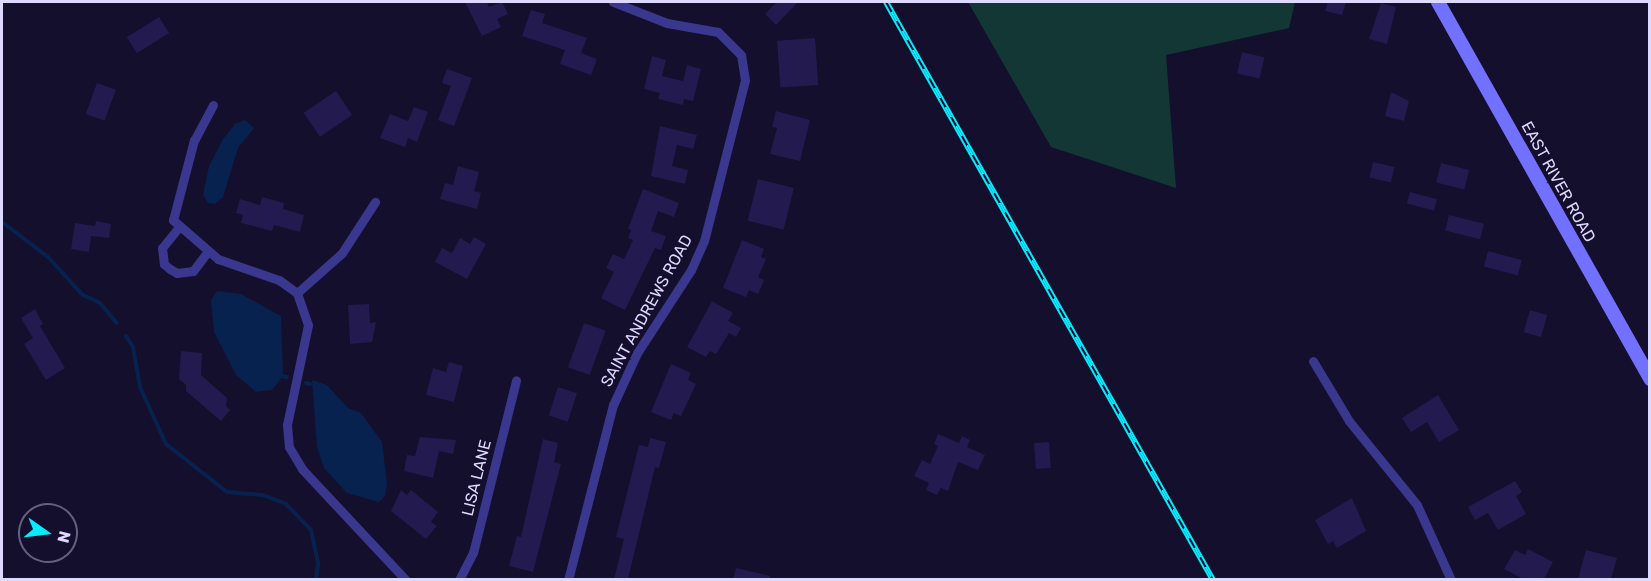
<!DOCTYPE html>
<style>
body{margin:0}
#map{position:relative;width:1651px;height:581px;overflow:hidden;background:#140f2c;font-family:Rubik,sans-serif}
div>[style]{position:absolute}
.green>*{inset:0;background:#123735}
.water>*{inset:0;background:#07224e}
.stream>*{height:4px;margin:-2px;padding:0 2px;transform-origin:2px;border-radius:2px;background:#07224e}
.building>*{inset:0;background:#231a4f;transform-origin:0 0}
.street>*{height:9px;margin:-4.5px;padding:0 4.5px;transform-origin:4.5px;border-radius:4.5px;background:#39378e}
.secondary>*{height:14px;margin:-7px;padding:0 7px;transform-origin:7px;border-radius:7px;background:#7271ff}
.rail>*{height:6px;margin-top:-3px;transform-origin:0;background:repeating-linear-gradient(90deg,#140f2c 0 11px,#06ebff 0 22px);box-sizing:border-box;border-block:2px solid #06ebff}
span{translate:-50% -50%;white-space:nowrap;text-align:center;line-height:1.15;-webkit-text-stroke:5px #140f2c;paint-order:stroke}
.street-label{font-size:16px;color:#dedaff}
.frame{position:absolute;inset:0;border:3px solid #dedaff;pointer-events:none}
.north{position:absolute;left:18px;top:503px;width:60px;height:60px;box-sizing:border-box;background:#140f2c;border:2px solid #656080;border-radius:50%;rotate:104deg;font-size:16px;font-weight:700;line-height:24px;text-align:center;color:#dedaff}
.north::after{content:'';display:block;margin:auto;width:21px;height:27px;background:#06ebff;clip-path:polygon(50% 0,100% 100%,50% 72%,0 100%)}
</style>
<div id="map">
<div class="green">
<div style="clip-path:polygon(968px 2px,1295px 2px,1289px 28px,1166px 55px,1176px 188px,1051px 147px)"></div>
</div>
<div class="water">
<div style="clip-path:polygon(245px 120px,254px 128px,238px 148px,223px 197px,215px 204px,208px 203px,203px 195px,209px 166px,223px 139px,235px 124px)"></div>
<div style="clip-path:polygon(217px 291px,241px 294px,281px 316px,283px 376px,272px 390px,256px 392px,236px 375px,214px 332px,211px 300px)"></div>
<div style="clip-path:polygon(312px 380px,327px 385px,348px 408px,361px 413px,382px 442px,387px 484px,385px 496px,379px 502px,347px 493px,324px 468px,317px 447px)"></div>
</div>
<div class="stream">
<div style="left:2px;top:222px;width:58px;rotate:37.3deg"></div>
<div style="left:48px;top:257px;width:52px;rotate:47.4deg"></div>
<div style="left:83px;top:295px;width:19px;rotate:25deg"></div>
<div style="left:100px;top:303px;width:26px;rotate:50deg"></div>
<div style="left:126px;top:336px;width:13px;rotate:58deg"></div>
<div style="left:133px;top:347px;width:41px;rotate:80.1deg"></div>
<div style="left:140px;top:387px;width:63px;rotate:65.5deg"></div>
<div style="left:166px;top:444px;width:78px;rotate:38.2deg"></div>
<div style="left:227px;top:492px;width:36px;rotate:5deg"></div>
<div style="left:263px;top:495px;width:25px;rotate:21deg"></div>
<div style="left:286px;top:504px;width:36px;rotate:46deg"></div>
<div style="left:311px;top:530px;width:35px;rotate:78deg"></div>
<div style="left:318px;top:564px;width:16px;rotate:97deg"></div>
<div style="left:283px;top:376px;width:4px;rotate:14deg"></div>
<div style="left:306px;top:383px;width:4px;rotate:14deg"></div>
</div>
<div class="building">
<div style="clip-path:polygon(465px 2px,487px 2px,489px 7px,502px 2px,508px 14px,497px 19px,501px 27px,482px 36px)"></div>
<div style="clip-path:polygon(777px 2px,798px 2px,776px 25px,765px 14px)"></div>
<div style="clip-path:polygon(1328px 2px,1346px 2px,1342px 15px,1325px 11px)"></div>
<div style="clip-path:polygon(1381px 3px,1396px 7px,1387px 44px,1369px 39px)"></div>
<div style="clip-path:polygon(531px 10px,545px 14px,542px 23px,587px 38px,581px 53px,597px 59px,591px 75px,560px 64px,565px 50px,522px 36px)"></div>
<div style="left:159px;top:17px;width:19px;height:38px;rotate:58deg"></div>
<div style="left:815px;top:38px;width:47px;height:38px;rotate:86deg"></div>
<div style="left:1242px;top:52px;width:23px;height:22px;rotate:13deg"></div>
<div style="clip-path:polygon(652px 56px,666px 60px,662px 76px,683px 81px,687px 65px,701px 69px,693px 101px,684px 99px,683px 105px,658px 99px,660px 93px,644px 89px)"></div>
<div style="clip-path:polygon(447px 69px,472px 78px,454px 126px,438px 120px,451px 86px,442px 83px)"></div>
<div style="left:97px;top:83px;width:20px;height:33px;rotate:20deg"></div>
<div style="left:336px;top:91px;width:29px;height:39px;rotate:56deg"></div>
<div style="clip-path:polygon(1391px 92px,1409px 101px,1404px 121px,1385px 116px)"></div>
<div style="clip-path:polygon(414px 107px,428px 112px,417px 142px,408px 138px,405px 147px,380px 138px,390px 114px,408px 121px)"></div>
<div style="clip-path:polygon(776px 111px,810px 120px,800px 161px,770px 154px,777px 128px,772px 127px)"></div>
<div style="clip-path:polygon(660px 126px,697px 135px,693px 149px,677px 145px,672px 166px,688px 170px,685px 184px,651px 176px)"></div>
<div style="left:1373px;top:162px;width:22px;height:16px;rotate:13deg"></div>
<div style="left:1441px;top:163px;width:29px;height:20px;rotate:14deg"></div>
<div style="clip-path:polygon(458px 166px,479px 172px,474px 191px,481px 193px,477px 209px,440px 199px,445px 183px,453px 185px)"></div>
<div style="left:758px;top:179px;width:37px;height:43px;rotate:14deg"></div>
<div style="clip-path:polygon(643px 189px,679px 203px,674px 217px,658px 211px,651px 231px,666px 236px,661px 250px,655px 248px,625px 310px,601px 298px,614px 272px,606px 268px,613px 254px,624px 259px,633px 240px,628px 238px,631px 230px,628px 229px)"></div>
<div style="left:1410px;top:192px;width:28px;height:12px;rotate:15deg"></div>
<div style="clip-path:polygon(262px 197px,284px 203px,283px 209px,304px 215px,300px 232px,274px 225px,272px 231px,241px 223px,243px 215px,236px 213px,240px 199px,260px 205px)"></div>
<div style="left:1449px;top:215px;width:36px;height:16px;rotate:14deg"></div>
<div style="clip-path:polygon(96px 221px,111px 224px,109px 238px,91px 236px,89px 252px,71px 249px,75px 223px,95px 226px)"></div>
<div style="clip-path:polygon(474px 237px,486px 244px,467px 279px,435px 262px,442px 248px,452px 253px,460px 238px,470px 244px)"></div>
<div style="clip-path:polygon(742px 240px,764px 249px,761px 257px,766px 259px,758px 277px,764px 280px,758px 294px,749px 290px,746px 297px,723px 288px)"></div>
<div style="left:1488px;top:251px;width:35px;height:16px;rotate:15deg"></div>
<div style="clip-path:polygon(712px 301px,733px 313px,728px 321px,741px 328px,736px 337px,729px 333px,716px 354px,710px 351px,706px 357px,687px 347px)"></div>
<div style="clip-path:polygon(369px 304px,370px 323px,376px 322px,372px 342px,350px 344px,348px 305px)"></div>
<div style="clip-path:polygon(35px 309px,43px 324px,40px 326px,65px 368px,46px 380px,24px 344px,33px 338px,21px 318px)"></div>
<div style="left:1530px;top:310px;width:18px;height:23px;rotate:16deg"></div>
<div style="left:584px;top:323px;width:23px;height:47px;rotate:20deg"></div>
<div style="clip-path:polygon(181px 351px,202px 353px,201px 375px,227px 398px,226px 406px,230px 410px,221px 421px,186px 391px,186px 385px,179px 379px)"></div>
<div style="clip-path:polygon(449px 362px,463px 366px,454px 402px,426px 395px,433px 368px,446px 372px)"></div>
<div style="clip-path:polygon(671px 364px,691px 373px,688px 380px,696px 384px,681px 416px,674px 413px,671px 420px,651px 412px)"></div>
<div style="left:558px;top:387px;width:20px;height:30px;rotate:18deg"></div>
<div style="clip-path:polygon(1438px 395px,1459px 430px,1439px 442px,1427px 422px,1411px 432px,1402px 418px)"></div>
<div style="clip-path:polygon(938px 434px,959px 443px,962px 436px,970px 440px,967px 447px,985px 455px,978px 470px,958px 462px,948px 491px,941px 488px,937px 495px,926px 490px,929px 483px,914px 476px,922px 460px,930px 464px,938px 446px,934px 444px)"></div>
<div style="clip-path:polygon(420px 437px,456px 440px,453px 454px,439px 451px,433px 478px,404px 471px,407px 455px,415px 456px)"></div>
<div style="clip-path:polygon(650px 438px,666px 442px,659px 468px,655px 467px,628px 579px,614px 579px,624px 539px,616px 537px,639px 445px,648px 447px)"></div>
<div style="clip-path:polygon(543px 439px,558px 443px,554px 462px,561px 464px,533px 572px,509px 566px,517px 536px,521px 537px)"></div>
<div style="left:1049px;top:442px;width:26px;height:15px;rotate:86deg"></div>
<div style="clip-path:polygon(1515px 481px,1522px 492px,1516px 496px,1526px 514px,1498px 530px,1488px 513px,1475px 520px,1468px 507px)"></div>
<div style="clip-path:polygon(401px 490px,407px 495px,411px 490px,438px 512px,431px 522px,437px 526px,426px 539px,391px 511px)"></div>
<div style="clip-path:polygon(1352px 498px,1366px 531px,1337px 548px,1333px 541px,1328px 544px,1315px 520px)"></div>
<div style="clip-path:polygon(1528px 549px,1553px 562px,1544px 579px,1523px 579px,1504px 569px,1515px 550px,1525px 555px)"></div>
<div style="clip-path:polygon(1586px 550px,1617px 558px,1611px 579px,1578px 579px)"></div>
<div style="clip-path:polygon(736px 568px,770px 576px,770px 579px,733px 579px)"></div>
</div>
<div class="street">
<div style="left:213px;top:105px;width:40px;rotate:118deg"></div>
<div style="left:194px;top:140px;width:83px;rotate:104.7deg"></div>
<div style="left:173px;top:220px;width:60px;rotate:40.9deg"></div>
<div style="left:218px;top:259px;width:65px;rotate:19deg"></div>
<div style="left:279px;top:280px;width:22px;rotate:36deg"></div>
<div style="left:297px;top:293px;width:34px;rotate:71deg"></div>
<div style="left:308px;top:325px;width:102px;rotate:101.9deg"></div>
<div style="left:287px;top:425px;width:22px;rotate:85deg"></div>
<div style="left:289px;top:447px;width:26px;rotate:59deg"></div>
<div style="left:302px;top:469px;width:152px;rotate:46.9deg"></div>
<div style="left:179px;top:227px;width:27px;rotate:129deg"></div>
<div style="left:162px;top:248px;width:16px;rotate:83deg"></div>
<div style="left:164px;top:264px;width:8px;rotate:40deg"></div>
<div style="left:170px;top:269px;width:8px;rotate:30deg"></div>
<div style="left:177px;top:273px;width:16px;rotate:-7deg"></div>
<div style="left:193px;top:271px;width:25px;rotate:-53deg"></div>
<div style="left:297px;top:293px;width:60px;rotate:-41.6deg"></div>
<div style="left:342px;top:253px;width:61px;rotate:-57.1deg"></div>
<div style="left:1313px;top:361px;width:70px;rotate:59deg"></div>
<div style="left:1349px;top:421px;width:108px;rotate:51deg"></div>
<div style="left:1417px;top:505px;width:82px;rotate:65.6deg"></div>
<div style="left:459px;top:580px;width:30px;rotate:-63deg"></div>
<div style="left:473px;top:553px;width:178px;rotate:-76deg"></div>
<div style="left:568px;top:580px;width:181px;rotate:-75.6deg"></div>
<div style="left:613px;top:405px;width:57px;rotate:-65.2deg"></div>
<div style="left:637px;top:353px;width:99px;rotate:-57deg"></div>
<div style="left:691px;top:270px;width:32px;rotate:-66deg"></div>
<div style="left:704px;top:241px;width:166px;rotate:-75.7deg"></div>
<div style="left:745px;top:80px;width:25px;rotate:-99deg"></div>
<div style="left:741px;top:55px;width:33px;rotate:-135deg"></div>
<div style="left:718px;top:32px;width:52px;rotate:-170deg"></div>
<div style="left:667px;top:23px;width:58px;rotate:-158.7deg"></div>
</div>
<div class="secondary">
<div style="left:1438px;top:2px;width:433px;rotate:60.6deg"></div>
</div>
<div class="rail">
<div style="left:886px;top:2px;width:664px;rotate:60.5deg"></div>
</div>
<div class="street-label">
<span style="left:1558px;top:182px;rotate:61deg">EAST RIVER ROAD</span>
<span style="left:647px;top:311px;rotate:-61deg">SAINT ANDREWS ROAD</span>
<span style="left:477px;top:478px;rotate:-76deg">LISA LANE</span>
</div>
<div class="frame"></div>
<div class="north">N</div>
</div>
